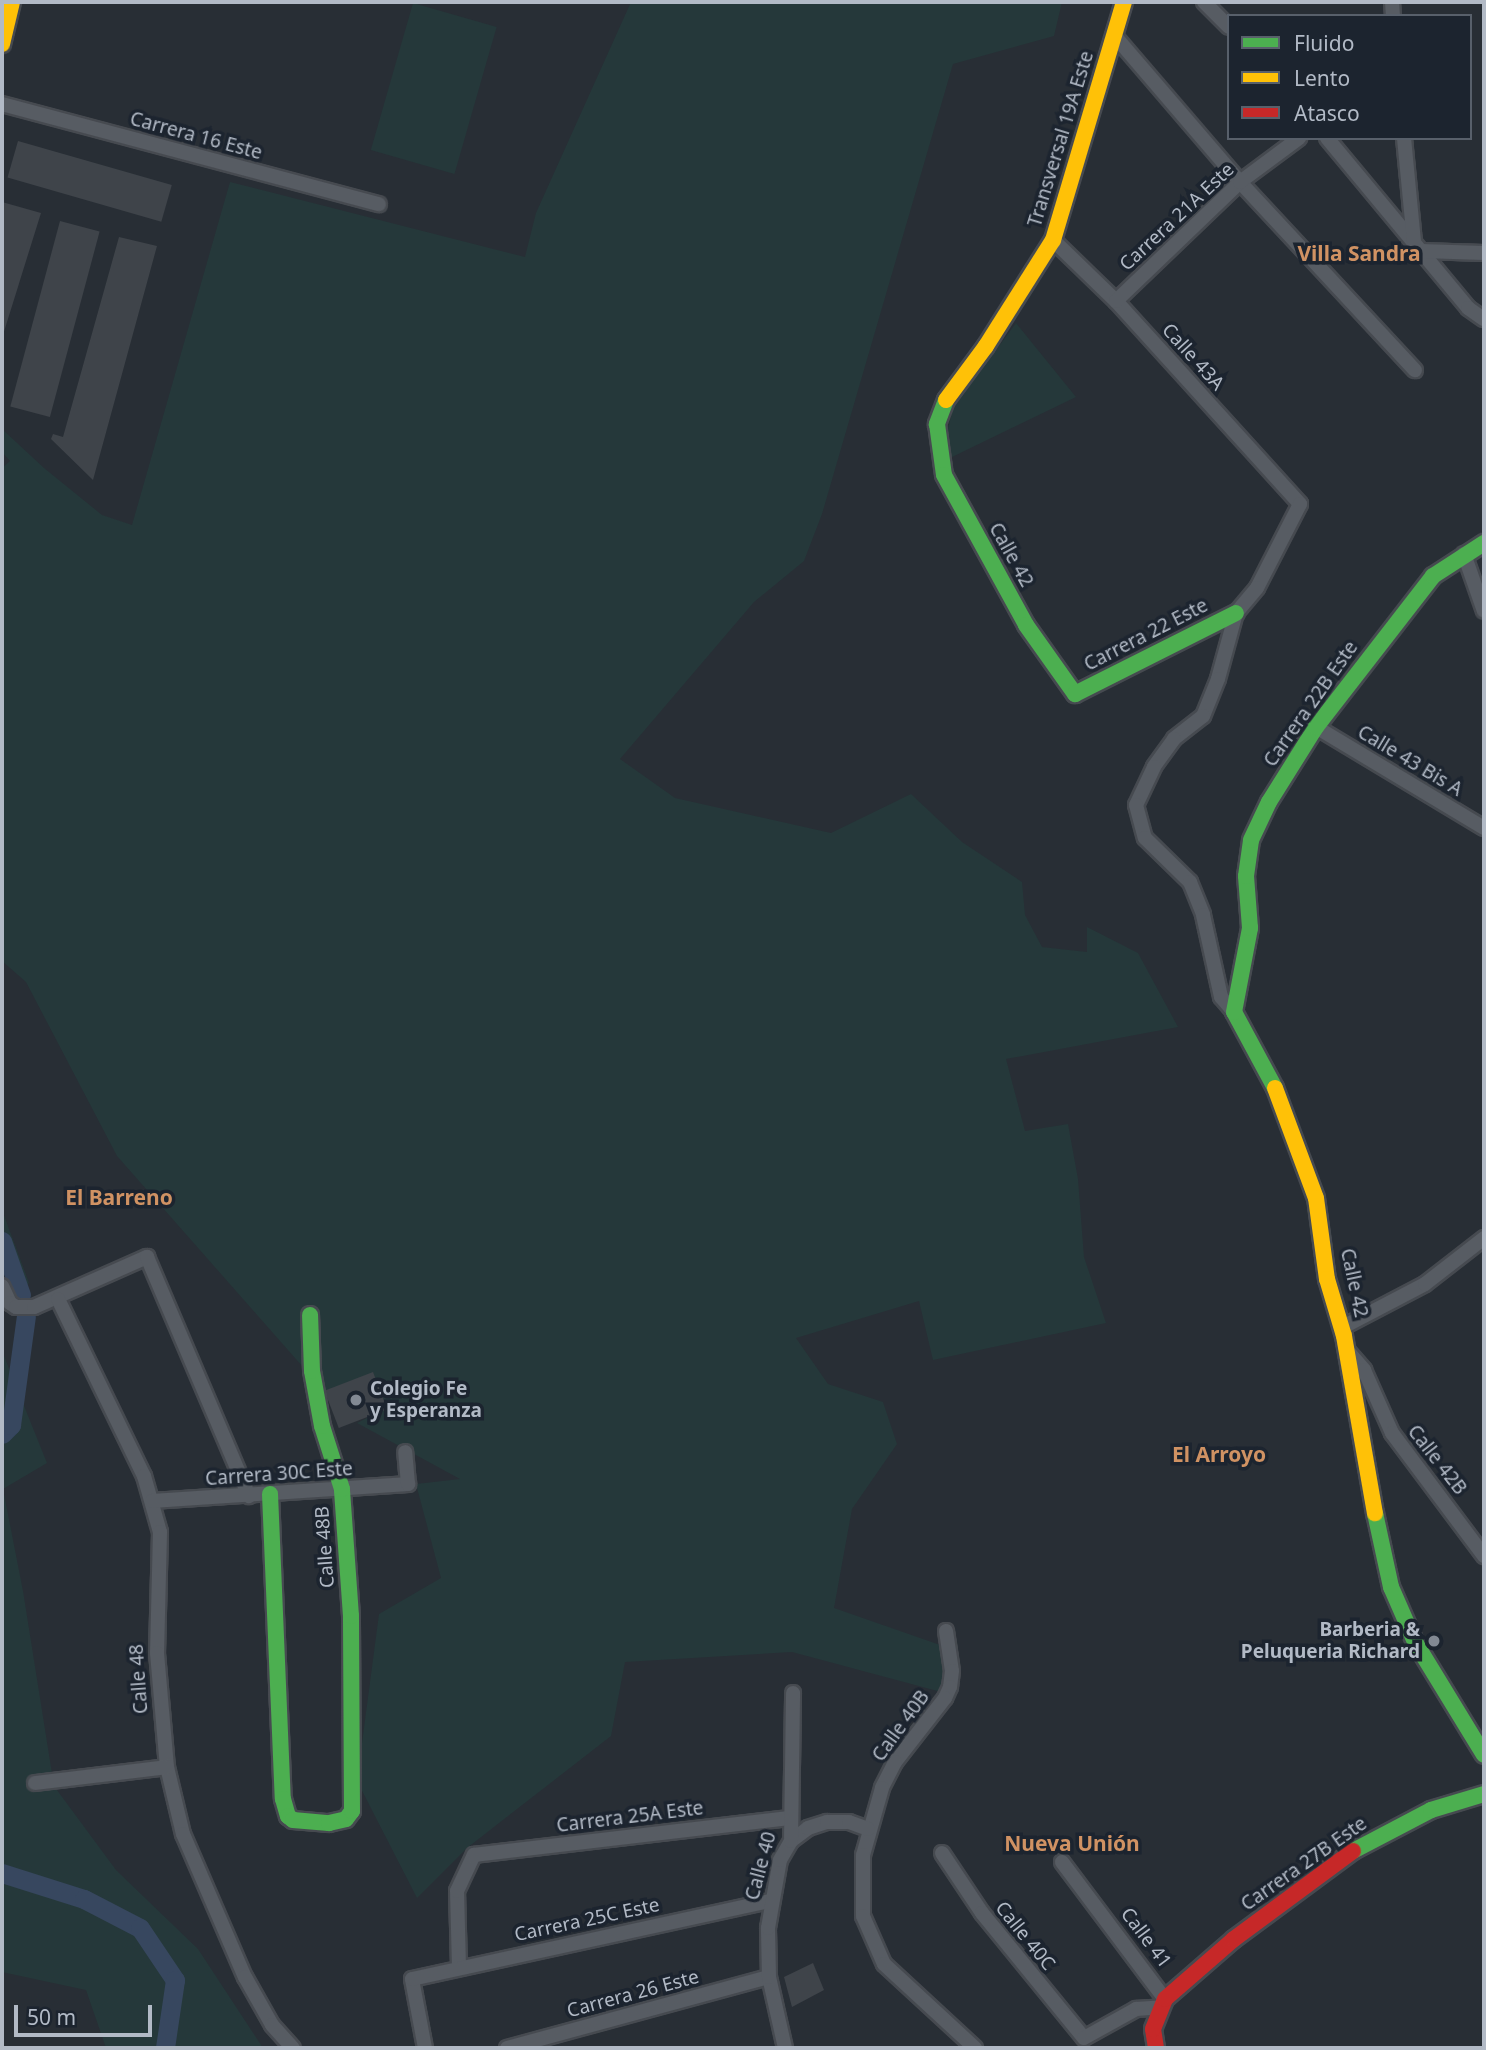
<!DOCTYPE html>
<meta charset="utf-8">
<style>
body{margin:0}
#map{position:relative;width:1486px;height:2050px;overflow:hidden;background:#282e35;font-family:"Noto Sans",sans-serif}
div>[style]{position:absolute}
.green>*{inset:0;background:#25383a;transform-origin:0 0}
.canal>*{height:19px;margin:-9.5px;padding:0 9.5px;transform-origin:9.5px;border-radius:9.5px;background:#37475f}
.building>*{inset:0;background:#3f444a;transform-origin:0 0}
.roads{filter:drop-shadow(2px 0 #464a50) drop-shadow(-2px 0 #464a50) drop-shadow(0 2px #464a50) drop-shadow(0 -2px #464a50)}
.street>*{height:14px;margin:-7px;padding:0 7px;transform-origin:7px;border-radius:7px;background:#575c63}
.fast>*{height:16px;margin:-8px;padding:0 8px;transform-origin:8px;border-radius:8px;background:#4caf50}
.slow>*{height:16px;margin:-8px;padding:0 8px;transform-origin:8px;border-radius:8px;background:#ffc107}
.jam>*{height:16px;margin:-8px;padding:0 8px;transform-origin:8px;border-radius:8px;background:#c62828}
.dots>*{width:19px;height:19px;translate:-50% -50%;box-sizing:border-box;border:4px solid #1c242f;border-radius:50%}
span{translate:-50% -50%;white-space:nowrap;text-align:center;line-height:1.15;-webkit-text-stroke:7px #1c242f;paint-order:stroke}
.street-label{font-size:19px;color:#b2bac6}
.poi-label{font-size:19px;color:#b2bac6;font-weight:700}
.left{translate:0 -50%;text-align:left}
.right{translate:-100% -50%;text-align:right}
.neighbourhood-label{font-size:21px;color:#d09263;font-weight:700}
.frame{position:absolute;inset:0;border:4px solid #b2bac6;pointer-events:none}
.legend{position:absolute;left:1227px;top:14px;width:245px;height:126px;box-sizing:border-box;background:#1c242f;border:2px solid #58606b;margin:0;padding:9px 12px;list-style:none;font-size:21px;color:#b2bac6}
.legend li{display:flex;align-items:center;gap:14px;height:35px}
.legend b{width:35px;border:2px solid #58606b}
.scale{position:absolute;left:14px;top:2005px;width:138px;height:32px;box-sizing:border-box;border:4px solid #b2bac6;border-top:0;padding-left:9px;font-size:21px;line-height:24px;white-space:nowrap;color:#b2bac6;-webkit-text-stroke:5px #1c242f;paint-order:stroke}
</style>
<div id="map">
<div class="green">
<div style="clip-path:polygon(631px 2px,1062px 2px,1054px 36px,953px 64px,822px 514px,804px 561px,754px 602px,620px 759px,675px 798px,831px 833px,911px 794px,962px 842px,1022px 882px,1025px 915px,1042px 947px,1087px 952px,1087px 927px,1138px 953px,1178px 1027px,1006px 1059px,1025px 1131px,1068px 1124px,1078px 1179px,1084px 1257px,1106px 1323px,933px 1360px,919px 1301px,796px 1338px,828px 1384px,883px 1402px,897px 1444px,852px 1509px,834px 1608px,946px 1647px,945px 1693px,792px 1652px,625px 1662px,611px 1736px,467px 1848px,417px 1898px,357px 1781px,379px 1614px,441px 1578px,416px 1484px,460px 1479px,357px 1423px,387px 1408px,373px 1373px,325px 1392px,117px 1156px,26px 982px,2px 961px,2px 468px,10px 461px,2px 452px,2px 429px,44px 468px,102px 515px,132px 525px,230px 182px,525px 257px,536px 213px)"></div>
<div style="left:413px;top:3px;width:87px;height:153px;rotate:16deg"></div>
<div style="clip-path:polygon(1016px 323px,1076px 397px,950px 458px,947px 433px,953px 408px)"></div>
<div style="clip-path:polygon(2px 1210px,29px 1283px,15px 1293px,2px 1257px)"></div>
<div style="clip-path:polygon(2px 1351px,47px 1463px,3px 1489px,23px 1591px,54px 1786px,116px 1870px,198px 1949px,263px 2048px,106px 2048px,86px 1990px,2px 1972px)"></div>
</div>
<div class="canal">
<div style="left:2px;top:1241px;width:57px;rotate:70.6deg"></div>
<div style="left:2px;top:1434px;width:13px;rotate:-45deg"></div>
<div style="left:11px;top:1425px;width:110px;rotate:-82.2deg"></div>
<div style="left:2px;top:1873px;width:86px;rotate:17.6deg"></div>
<div style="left:84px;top:1899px;width:63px;rotate:27.4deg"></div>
<div style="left:140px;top:1928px;width:63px;rotate:56.1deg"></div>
<div style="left:175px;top:1980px;width:69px;rotate:98.4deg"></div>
</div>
<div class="building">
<div style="left:18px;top:141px;width:160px;height:38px;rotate:16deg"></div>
<div style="clip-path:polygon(2px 202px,41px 213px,2px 338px)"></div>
<div style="left:60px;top:221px;width:41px;height:192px;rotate:15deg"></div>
<div style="clip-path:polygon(119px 237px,157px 246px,93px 480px,51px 439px,53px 434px,63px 437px)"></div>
<div style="left:373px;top:1372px;width:40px;height:52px;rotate:69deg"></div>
<div style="clip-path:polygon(813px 1963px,824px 1990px,792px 2007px,784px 1977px)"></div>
</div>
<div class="roads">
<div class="street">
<div style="left:1204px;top:2px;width:35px;rotate:45deg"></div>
<div style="left:1392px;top:2px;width:14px;rotate:86deg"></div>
<div style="left:1114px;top:35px;width:194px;rotate:49.4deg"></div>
<div style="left:1240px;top:182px;width:257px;rotate:47.1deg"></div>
<div style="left:2px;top:104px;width:390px;rotate:14.9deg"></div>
<div style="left:1327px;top:138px;width:221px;rotate:50.3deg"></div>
<div style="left:1468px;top:308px;width:19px;rotate:35deg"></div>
<div style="left:1404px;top:138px;width:104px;rotate:84.5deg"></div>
<div style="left:1053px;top:240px;width:88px;rotate:44.1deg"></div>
<div style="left:1116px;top:301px;width:274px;rotate:47.8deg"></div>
<div style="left:1300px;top:504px;width:94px;rotate:117.1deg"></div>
<div style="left:1257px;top:588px;width:33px;rotate:130deg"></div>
<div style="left:1236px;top:613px;width:68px;rotate:105.3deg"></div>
<div style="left:1218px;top:679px;width:40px;rotate:112deg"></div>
<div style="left:1203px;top:716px;width:37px;rotate:142deg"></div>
<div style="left:1174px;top:739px;width:34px;rotate:126deg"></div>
<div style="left:1154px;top:767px;width:42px;rotate:115.3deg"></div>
<div style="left:1136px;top:805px;width:34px;rotate:75deg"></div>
<div style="left:1145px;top:838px;width:63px;rotate:44.4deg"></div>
<div style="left:1190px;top:882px;width:35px;rotate:68deg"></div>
<div style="left:1203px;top:915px;width:84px;rotate:77.6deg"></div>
<div style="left:1221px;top:997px;width:20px;rotate:49deg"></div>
<div style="left:1421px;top:251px;width:63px;rotate:1.8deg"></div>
<div style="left:1116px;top:301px;width:172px;rotate:-43.8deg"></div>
<div style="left:1240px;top:182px;width:74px;rotate:-36.7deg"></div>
<div style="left:1464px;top:554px;width:60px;rotate:70.7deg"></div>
<div style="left:1316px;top:727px;width:196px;rotate:31deg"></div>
<div style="left:2px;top:1286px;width:19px;rotate:65deg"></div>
<div style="left:10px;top:1303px;width:7px;rotate:34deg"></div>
<div style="left:16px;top:1307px;width:18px"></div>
<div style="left:34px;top:1307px;width:124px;rotate:-23.9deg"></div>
<div style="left:147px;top:1257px;width:260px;rotate:66.9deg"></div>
<div style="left:58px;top:1299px;width:197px;rotate:64.1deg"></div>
<div style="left:144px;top:1476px;width:58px;rotate:74.1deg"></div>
<div style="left:160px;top:1532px;width:121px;rotate:91.4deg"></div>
<div style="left:157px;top:1653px;width:114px;rotate:85deg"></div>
<div style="left:167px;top:1767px;width:69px;rotate:76.6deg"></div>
<div style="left:183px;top:1834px;width:156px;rotate:66.6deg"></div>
<div style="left:245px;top:1977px;width:55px;rotate:60.6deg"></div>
<div style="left:272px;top:2025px;width:31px;rotate:48deg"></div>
<div style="left:1341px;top:1328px;width:95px;rotate:-27.6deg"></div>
<div style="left:1425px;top:1284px;width:75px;rotate:-37.9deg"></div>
<div style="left:1346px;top:1349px;width:28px;rotate:49deg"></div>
<div style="left:1364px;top:1370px;width:69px;rotate:66deg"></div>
<div style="left:1392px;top:1433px;width:154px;rotate:53.2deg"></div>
<div style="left:152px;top:1501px;width:257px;rotate:-3.8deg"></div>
<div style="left:408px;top:1484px;width:32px;rotate:-95deg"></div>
<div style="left:946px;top:1631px;width:40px;rotate:81.5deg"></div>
<div style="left:952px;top:1671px;width:16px;rotate:97deg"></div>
<div style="left:950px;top:1687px;width:12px;rotate:114deg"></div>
<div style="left:945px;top:1698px;width:81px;rotate:128deg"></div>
<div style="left:895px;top:1762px;width:29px;rotate:117deg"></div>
<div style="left:882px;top:1788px;width:70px;rotate:105.8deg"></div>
<div style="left:863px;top:1855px;width:61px;rotate:90deg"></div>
<div style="left:863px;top:1916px;width:52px;rotate:66.4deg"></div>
<div style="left:884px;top:1964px;width:124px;rotate:42.7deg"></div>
<div style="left:35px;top:1783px;width:133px;rotate:-6.9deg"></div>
<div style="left:791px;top:1841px;width:21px;rotate:-37deg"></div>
<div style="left:808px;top:1828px;width:20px;rotate:-18deg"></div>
<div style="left:827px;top:1822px;width:22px"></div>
<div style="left:849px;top:1822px;width:20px;rotate:20deg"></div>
<div style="left:942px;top:1853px;width:72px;rotate:56.3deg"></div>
<div style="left:982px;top:1913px;width:161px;rotate:50.8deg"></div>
<div style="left:1084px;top:2038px;width:60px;rotate:-29.1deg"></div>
<div style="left:1136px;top:2009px;width:26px;rotate:-4deg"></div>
<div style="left:1062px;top:1862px;width:171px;rotate:53.1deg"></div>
<div style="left:459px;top:1967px;width:76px;rotate:-91.5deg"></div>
<div style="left:457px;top:1891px;width:40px;rotate:-65deg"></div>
<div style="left:474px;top:1855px;width:319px;rotate:-6.7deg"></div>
<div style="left:425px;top:2048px;width:70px;rotate:-100.7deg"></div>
<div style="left:412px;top:1979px;width:366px;rotate:-12.3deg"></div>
<div style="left:507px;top:2048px;width:271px;rotate:-15.2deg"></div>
<div style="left:785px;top:2048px;width:73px;rotate:-102.7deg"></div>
<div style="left:769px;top:1977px;width:49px;rotate:-91.2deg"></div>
<div style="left:768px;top:1928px;width:69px;rotate:-80deg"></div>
<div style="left:780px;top:1860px;width:22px;rotate:-60deg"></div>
<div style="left:791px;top:1841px;width:148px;rotate:-89.2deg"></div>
</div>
<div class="fast">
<div style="left:946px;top:400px;width:26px;rotate:111deg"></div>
<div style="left:937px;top:424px;width:51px;rotate:82.2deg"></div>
<div style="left:944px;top:475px;width:171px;rotate:61.3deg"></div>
<div style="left:1026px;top:625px;width:85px;rotate:54.6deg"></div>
<div style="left:1075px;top:694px;width:180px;rotate:-26.7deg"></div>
<div style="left:1275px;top:1088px;width:86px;rotate:-118.3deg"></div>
<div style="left:1234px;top:1012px;width:86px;rotate:-79.2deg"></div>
<div style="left:1250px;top:928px;width:52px;rotate:-94.4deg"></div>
<div style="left:1246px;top:876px;width:36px;rotate:-82deg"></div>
<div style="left:1251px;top:840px;width:42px;rotate:-64.7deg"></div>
<div style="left:1269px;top:802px;width:89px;rotate:-57.9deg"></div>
<div style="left:1316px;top:727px;width:191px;rotate:-52.2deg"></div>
<div style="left:1433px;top:576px;width:61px;rotate:-32.9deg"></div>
<div style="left:270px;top:1494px;width:305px;rotate:87.6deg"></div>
<div style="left:283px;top:1799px;width:18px;rotate:74deg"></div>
<div style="left:288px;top:1816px;width:6px;rotate:39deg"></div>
<div style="left:293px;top:1820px;width:36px;rotate:5deg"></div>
<div style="left:329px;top:1823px;width:17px;rotate:-13deg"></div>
<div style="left:346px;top:1819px;width:10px;rotate:-53deg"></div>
<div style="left:352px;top:1811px;width:195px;rotate:-90.3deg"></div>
<div style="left:351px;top:1616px;width:127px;rotate:-94.1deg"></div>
<div style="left:342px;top:1489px;width:66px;rotate:-107.6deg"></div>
<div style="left:322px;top:1426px;width:56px;rotate:-100.3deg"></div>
<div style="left:312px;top:1371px;width:56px;rotate:-92deg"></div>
<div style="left:1375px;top:1513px;width:76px;rotate:77.8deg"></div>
<div style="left:1391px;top:1587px;width:60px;rotate:66.4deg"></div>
<div style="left:1415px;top:1642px;width:132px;rotate:58.6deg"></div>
<div style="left:1353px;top:1851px;width:88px;rotate:-27.7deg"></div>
<div style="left:1431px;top:1810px;width:55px;rotate:-16.8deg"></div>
</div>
<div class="slow">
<div style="left:2px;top:44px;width:43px;rotate:-76.6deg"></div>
<div style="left:946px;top:400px;width:67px;rotate:-53.5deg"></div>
<div style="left:986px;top:346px;width:125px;rotate:-57.7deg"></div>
<div style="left:1053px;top:240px;width:248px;rotate:-73.4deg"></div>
<div style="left:1275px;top:1088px;width:117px;rotate:69.6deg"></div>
<div style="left:1316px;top:1198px;width:82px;rotate:82.3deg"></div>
<div style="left:1327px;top:1279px;width:59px;rotate:73.4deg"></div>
<div style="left:1344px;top:1336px;width:180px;rotate:80.1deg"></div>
</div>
<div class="jam">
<div style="left:1156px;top:2048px;width:19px;rotate:-99deg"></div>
<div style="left:1153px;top:2029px;width:32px;rotate:-68deg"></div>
<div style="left:1165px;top:1999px;width:91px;rotate:-41deg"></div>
<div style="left:1234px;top:1939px;width:148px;rotate:-36.5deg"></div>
</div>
</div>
<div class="dots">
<div style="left:356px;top:1400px;background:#828993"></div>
<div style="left:1434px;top:1641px;background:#828993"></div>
</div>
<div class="street-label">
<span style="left:196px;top:136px;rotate:15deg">Carrera 16 Este</span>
<span style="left:1061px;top:139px;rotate:-73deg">Transversal 19A Este</span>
<span style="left:1177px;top:217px;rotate:-43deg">Carrera 21A Este</span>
<span style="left:1193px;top:357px;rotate:48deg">Calle 43A</span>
<span style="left:1011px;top:555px;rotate:61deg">Calle 42</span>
<span style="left:1146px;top:635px;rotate:-27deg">Carrera 22 Este</span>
<span style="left:1311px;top:704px;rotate:-55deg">Carrera 22B Este</span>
<span style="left:1410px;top:761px;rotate:31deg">Calle 43 Bis A</span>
<span style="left:1354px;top:1283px;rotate:78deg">Calle 42</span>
<span style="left:1437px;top:1460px;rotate:52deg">Calle 42B</span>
<span style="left:279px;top:1474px;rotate:-4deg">Carrera 30C Este</span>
<span style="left:325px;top:1547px;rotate:-94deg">Calle 48B</span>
<span style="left:139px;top:1679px;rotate:-94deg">Calle 48</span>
<span style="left:901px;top:1726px;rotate:-54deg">Calle 40B</span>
<span style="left:630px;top:1817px;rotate:-7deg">Carrera 25A Este</span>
<span style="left:1304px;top:1864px;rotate:-35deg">Carrera 27B Este</span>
<span style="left:761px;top:1866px;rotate:-75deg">Calle 40</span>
<span style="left:587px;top:1920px;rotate:-12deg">Carrera 25C Este</span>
<span style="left:1025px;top:1936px;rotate:51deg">Calle 40C</span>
<span style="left:1146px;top:1938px;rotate:53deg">Calle 41</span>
<span style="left:633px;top:1994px;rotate:-15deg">Carrera 26 Este</span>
</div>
<div class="poi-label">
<span class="left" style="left:370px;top:1400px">Colegio Fe<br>y Esperanza</span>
<span class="right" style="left:1420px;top:1641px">Barberia &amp;<br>Peluqueria Richard</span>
</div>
<div class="neighbourhood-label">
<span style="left:1359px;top:253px">Villa Sandra</span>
<span style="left:119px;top:1197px">El Barreno</span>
<span style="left:1219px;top:1454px">El Arroyo</span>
<span style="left:1072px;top:1843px">Nueva Unión</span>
</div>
<div class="frame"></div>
<ul class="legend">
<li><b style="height:9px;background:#4caf50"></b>Fluido</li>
<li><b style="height:9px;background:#ffc107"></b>Lento</li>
<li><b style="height:9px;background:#c62828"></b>Atasco</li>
</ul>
<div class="scale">50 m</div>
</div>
